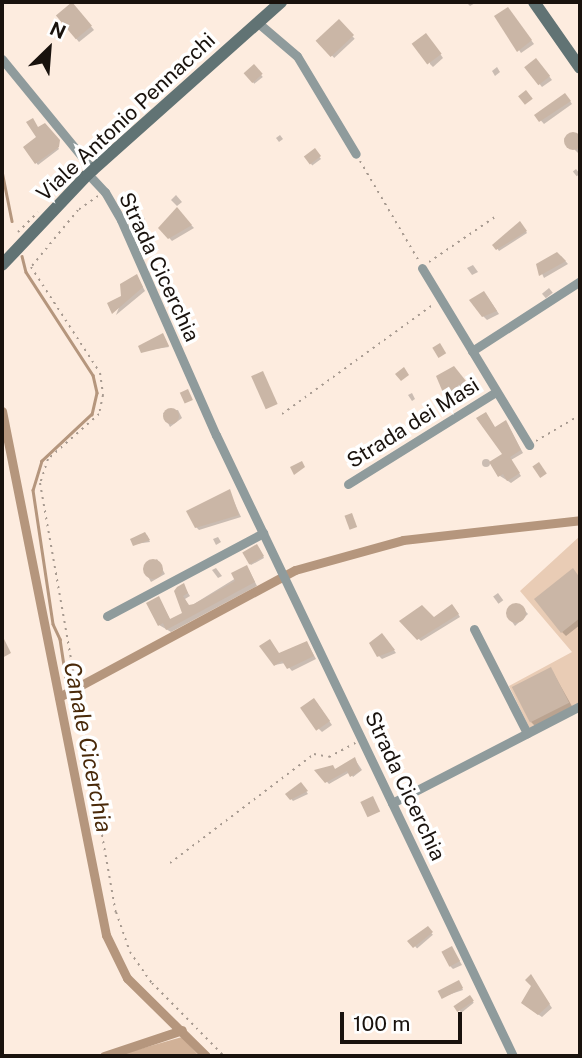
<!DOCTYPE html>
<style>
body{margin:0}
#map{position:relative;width:582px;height:1058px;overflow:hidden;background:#fdecdf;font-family:"Public Sans",sans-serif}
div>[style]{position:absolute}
.green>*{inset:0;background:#e9ccb5}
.forest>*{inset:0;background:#d1b197}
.shadow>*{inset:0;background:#0003;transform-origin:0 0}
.round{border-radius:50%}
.stream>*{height:2.5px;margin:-1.25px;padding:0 1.25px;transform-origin:1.25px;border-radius:1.25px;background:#b5967d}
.canal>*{height:9px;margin:-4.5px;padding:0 4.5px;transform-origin:4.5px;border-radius:4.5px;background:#b5967d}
.building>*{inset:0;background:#cab6a6;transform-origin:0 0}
.path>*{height:2px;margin-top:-1px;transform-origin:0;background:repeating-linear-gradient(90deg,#a79a90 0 2px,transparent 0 7px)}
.street>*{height:9px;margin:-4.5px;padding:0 4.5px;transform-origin:4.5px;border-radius:4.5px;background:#8f9b9c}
.secondary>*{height:12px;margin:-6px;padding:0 6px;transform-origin:6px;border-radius:6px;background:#617374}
span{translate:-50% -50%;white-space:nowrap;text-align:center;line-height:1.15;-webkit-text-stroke:7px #fff;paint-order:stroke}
.street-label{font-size:21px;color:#19120d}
.water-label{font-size:23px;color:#492909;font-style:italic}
.frame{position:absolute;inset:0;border:4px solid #19120d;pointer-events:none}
.north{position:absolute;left:14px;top:14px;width:70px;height:70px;-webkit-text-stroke:5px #fff;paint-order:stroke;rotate:25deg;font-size:19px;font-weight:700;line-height:28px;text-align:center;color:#19120d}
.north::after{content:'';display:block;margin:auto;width:24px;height:32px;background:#19120d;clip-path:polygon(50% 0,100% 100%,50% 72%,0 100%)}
.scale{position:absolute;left:340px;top:1012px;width:122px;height:32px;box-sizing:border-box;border:4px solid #19120d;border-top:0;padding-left:9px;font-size:21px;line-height:24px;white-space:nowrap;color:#19120d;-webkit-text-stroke:5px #fff;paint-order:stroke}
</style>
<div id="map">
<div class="green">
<div style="clip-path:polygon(580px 536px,580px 702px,530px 729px,509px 686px,572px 652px,520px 591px)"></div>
</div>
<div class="forest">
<div style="clip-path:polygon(182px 1037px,199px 1056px,115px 1056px)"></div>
</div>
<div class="shadow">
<div style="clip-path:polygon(466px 2px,477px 2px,470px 6px)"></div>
<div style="clip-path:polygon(75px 7px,94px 30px,79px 42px,57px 16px)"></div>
<div style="clip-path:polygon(510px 12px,534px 44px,521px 53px,519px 50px)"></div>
<div style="left:339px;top:22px;width:23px;height:28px;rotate:47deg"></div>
<div style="clip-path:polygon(429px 38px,443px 58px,433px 67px,430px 64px)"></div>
<div style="clip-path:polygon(539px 63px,552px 80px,542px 87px,526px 67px)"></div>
<div style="left:254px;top:66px;width:14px;height:11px;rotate:51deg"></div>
<div style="clip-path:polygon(497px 67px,500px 72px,495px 76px,492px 71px)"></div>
<div style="clip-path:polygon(568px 98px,572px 104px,544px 124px,536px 115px)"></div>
<div style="clip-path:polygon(47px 127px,59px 149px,38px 165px,25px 148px,38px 138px,39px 129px)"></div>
<div style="clip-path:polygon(571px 133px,580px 141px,580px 155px,564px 139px)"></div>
<div style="left:280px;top:135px;width:5px;height:5px;rotate:53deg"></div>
<div style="left:315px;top:151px;width:10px;height:11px;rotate:53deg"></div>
<div style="clip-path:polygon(74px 160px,77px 164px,73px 168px,70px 164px)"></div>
<div style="left:576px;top:169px;width:6px;height:4px;rotate:51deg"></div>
<div style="clip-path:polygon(176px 195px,182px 202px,177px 206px,171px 200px)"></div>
<div style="clip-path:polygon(177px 210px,194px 228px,172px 241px,160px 228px)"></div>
<div style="left:142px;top:214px;width:6px;height:6px;rotate:59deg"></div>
<div style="clip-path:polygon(520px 223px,527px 233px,499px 251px,495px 245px)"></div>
<div style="clip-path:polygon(561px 256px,568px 264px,544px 278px,538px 265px)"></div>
<div style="clip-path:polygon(473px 265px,478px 272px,472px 275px,467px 268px)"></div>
<div style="clip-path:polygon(137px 276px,145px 291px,116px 315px,123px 297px,121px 285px)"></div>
<div style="left:549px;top:288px;width:6px;height:9px;rotate:51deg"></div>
<div style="clip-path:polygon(487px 296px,499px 314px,487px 320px,483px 316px)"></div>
<div style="clip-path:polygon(164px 337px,169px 347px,142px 351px)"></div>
<div style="clip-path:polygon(453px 368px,468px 385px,448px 397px,445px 394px)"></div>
<div style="clip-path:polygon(412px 393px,415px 399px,412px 401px,408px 395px)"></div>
<div style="clip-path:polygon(178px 410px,182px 418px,170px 427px,163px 413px)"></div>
<div style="clip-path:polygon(508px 425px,523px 453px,511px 460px,521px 476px,511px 483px,500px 476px,504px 455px,495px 428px)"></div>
<div class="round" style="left:482px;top:459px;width:8px;height:8px"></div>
<div style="clip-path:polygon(229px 491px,241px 517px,199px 530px,196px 527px)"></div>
<div style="clip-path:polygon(147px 535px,150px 542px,135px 544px)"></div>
<div style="clip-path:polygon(218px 537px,221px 542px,216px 545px,213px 539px)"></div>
<div style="clip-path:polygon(259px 548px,264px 558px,251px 565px,249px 563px)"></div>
<div style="clip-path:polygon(157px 559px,165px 574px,151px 582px,144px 569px)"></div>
<div style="clip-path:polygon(216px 568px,222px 576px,218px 578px,212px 570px)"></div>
<div style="clip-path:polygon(249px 570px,257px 586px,171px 632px,159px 625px,161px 602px,171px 621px,184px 614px,176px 591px,183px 585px,190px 596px,185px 599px,189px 607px)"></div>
<div style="clip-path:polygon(573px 571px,580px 579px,580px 625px,566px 636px,562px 632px)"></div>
<div style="left:498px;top:593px;width:9px;height:6px;rotate:54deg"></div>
<div style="clip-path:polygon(519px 604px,528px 614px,515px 626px,506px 613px)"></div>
<div style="clip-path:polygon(455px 609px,460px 617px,421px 641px,401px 622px,434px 619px)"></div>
<div style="clip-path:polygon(385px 638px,396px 653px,382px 659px,379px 656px)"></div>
<div style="clip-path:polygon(309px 646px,316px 659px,292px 671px,285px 663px,275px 665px,280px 655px)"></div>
<div style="clip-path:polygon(551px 669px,573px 708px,536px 727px,531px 722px)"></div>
<div style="clip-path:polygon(317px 703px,332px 725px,322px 732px,319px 729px)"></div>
<div style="clip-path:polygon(356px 761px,362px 770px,353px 777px,350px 772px,329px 784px,317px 771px,335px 771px)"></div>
<div style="clip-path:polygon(301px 784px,308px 794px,293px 801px,287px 794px)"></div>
<div style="left:427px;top:928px;width:9px;height:21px;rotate:49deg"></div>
<div style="clip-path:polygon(452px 948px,462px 965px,453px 969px,450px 966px)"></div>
<div style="clip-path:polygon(531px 977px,552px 1008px,542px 1017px,526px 1006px,533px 986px)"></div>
<div style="clip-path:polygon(460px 984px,463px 990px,442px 997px)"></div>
<div style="left:470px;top:998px;width:6px;height:16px;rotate:51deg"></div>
</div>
<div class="stream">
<div style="left:2px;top:171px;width:51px;rotate:78.7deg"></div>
<div style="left:22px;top:256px;width:16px;rotate:76deg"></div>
<div style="left:26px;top:272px;width:123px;rotate:57deg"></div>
<div style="left:93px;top:375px;width:18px;rotate:77deg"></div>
<div style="left:97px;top:393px;width:22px;rotate:103deg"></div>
<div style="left:92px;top:414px;width:69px;rotate:136.8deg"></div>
<div style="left:42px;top:461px;width:30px;rotate:107deg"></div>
<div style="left:33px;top:490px;width:135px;rotate:81.5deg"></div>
<div style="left:53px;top:624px;width:17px;rotate:65deg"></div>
<div style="left:60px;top:639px;width:54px;rotate:81.4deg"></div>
</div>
<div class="canal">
<div style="left:2px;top:411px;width:534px;rotate:78.77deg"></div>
<div style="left:106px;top:935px;width:48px;rotate:64deg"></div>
<div style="left:127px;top:978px;width:111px;rotate:44.6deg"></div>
<div style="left:59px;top:697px;width:268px;rotate:-28.3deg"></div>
<div style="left:295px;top:570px;width:112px;rotate:-15.5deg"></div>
<div style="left:403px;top:540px;width:178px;rotate:-6.4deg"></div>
<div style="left:104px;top:1056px;width:82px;rotate:-18.4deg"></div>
</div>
<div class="building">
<div style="left:72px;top:2px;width:31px;height:21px;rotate:50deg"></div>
<div style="clip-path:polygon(508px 7px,532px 40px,517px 52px,494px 16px)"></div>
<div style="left:339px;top:19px;width:22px;height:32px;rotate:47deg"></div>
<div style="left:426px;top:33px;width:26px;height:18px;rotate:53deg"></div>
<div style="left:536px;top:58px;width:23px;height:15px;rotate:52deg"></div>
<div style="left:254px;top:64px;width:13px;height:14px;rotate:48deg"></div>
<div style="left:526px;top:90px;width:11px;height:10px;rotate:52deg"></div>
<div style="clip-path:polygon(565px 93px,571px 101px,539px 122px,534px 115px)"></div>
<div style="clip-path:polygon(33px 118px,38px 127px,45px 123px,60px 140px,59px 147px,35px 164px,23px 147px,36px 137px,26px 122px)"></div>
<div class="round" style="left:564px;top:132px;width:18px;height:18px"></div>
<div style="left:315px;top:148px;width:10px;height:14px;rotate:53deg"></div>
<div style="clip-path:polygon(177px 207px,192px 225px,168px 239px,158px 228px)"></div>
<div style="clip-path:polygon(520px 221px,527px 231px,496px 250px,492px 245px)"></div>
<div style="clip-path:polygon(557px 252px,566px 261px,539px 276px,536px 264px)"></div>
<div style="clip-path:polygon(137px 274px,143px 287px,112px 314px,107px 303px,121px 296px,120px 284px)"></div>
<div style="clip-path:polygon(484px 291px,497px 311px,482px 317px,469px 300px)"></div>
<div style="clip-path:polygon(163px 333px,169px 346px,141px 353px,138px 346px)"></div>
<div style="left:440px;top:343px;width:12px;height:9px;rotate:59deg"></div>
<div style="clip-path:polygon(454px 366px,466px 381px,444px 395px,436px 376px)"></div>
<div style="clip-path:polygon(404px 367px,409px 375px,401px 381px,395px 374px)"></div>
<div style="left:263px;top:371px;width:36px;height:13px;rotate:66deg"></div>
<div style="left:188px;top:389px;width:12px;height:9px;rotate:66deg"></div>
<div class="round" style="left:163px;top:408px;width:16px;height:16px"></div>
<div style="clip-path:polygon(486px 412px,495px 427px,506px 420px,521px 450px,510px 457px,520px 473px,507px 481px,503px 474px,498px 477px,489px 462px,502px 454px,476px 418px)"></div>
<div style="clip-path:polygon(302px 461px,305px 467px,294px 475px,290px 467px)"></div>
<div style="left:539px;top:462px;width:14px;height:8px;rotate:56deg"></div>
<div style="clip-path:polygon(230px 489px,239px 515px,195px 528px,186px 511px)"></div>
<div style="left:352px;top:513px;width:15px;height:8px;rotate:70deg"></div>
<div style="clip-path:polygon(145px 532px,150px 540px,133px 546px,130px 539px)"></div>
<div style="left:257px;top:544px;width:14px;height:17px;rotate:60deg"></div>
<div class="round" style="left:143px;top:559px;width:20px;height:20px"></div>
<div style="clip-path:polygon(247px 565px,255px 582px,166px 630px,163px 623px,158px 626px,146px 603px,159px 596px,170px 619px,182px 613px,174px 591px,177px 587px,184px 583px,188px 593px,183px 596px,189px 605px,194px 604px,235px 581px,231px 573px)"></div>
<div style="clip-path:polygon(573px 568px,580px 578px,580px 618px,561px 633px,534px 599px)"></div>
<div class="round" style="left:506px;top:603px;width:20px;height:20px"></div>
<div style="clip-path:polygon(452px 604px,459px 614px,417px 640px,399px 621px,422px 605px,434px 617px)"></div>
<div style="clip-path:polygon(382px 633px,395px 650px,377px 657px,369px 643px)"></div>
<div style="clip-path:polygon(2px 635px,11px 653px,2px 658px)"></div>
<div style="clip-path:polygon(270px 639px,279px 653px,307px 641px,314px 656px,287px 669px,282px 661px,274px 666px,259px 646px)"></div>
<div style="left:551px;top:667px;width:40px;height:44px;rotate:63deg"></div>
<div style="left:314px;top:698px;width:28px;height:17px;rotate:55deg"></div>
<div style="clip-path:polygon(355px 757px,360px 771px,350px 777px,347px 771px,325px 783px,314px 770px,333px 765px,335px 769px)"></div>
<div style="clip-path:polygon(301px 782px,308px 791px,290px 800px,285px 794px)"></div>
<div style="left:373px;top:796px;width:17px;height:14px;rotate:65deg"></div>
<div style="clip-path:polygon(428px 926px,433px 932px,413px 948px,407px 941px)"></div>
<div style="left:452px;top:946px;width:17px;height:12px;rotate:62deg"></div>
<div style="clip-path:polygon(531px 974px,550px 1004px,538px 1015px,521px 1003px,531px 986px,525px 980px)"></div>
<div style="left:459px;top:980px;width:9px;height:24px;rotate:63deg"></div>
<div style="left:470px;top:995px;width:7px;height:20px;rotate:56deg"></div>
</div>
<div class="path">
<div style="left:360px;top:161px;width:116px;rotate:59.5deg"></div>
<div style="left:98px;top:196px;width:24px;rotate:145deg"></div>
<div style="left:78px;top:210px;width:74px;rotate:129.5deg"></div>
<div style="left:31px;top:267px;width:126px;rotate:56.9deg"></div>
<div style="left:100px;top:373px;width:22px;rotate:82deg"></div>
<div style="left:103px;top:395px;width:19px;rotate:102deg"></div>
<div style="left:99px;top:414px;width:68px;rotate:138.6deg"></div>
<div style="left:48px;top:459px;width:25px;rotate:108deg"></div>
<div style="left:40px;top:483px;width:436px;rotate:80deg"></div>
<div style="left:116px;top:912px;width:42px;rotate:70.7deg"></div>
<div style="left:130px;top:952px;width:38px;rotate:55deg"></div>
<div style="left:152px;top:983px;width:103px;rotate:45.4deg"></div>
<div style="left:18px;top:232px;width:28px;rotate:-45deg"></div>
<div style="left:429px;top:262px;width:80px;rotate:-34.3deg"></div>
<div style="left:282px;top:414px;width:188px;rotate:-35.9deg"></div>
<div style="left:536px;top:441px;width:51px;rotate:-30.6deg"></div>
<div style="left:170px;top:863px;width:181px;rotate:-37.1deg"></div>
<div style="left:314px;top:754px;width:15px;rotate:11deg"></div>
<div style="left:329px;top:757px;width:30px;rotate:-28deg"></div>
</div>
<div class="street">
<div style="left:257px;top:22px;width:52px;rotate:40.4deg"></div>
<div style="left:297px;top:56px;width:114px;rotate:59deg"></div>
<div style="left:2px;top:59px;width:144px;rotate:50.7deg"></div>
<div style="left:88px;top:174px;width:25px;rotate:47deg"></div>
<div style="left:105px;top:192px;width:32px;rotate:60deg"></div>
<div style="left:121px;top:220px;width:235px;rotate:66.2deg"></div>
<div style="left:216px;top:435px;width:688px;rotate:64.44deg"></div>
<div style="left:422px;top:268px;width:207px;rotate:58.8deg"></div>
<div style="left:472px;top:351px;width:129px;rotate:-32.9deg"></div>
<div style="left:348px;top:484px;width:174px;rotate:-31.9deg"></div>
<div style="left:107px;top:616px;width:177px;rotate:-28deg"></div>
<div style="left:474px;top:629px;width:117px;rotate:63deg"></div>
<div style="left:392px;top:803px;width:212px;rotate:-27.3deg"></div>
</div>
<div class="secondary">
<div style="left:534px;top:2px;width:80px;rotate:55.1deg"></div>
<div style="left:2px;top:265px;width:125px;rotate:-46.6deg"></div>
<div style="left:88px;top:174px;width:259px;rotate:-41.7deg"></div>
</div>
<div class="street-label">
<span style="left:126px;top:117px;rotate:-43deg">Viale Antonio Pennacchi</span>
<span style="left:159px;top:267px;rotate:65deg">Strada Cicerchia</span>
<span style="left:413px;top:423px;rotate:-32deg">Strada dei Masi</span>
<span style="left:405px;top:786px;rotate:65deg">Strada Cicerchia</span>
</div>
<div class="water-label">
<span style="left:88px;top:747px;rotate:79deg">Canale Cicerchia</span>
</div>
<div class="frame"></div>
<div class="north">N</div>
<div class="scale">100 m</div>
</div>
